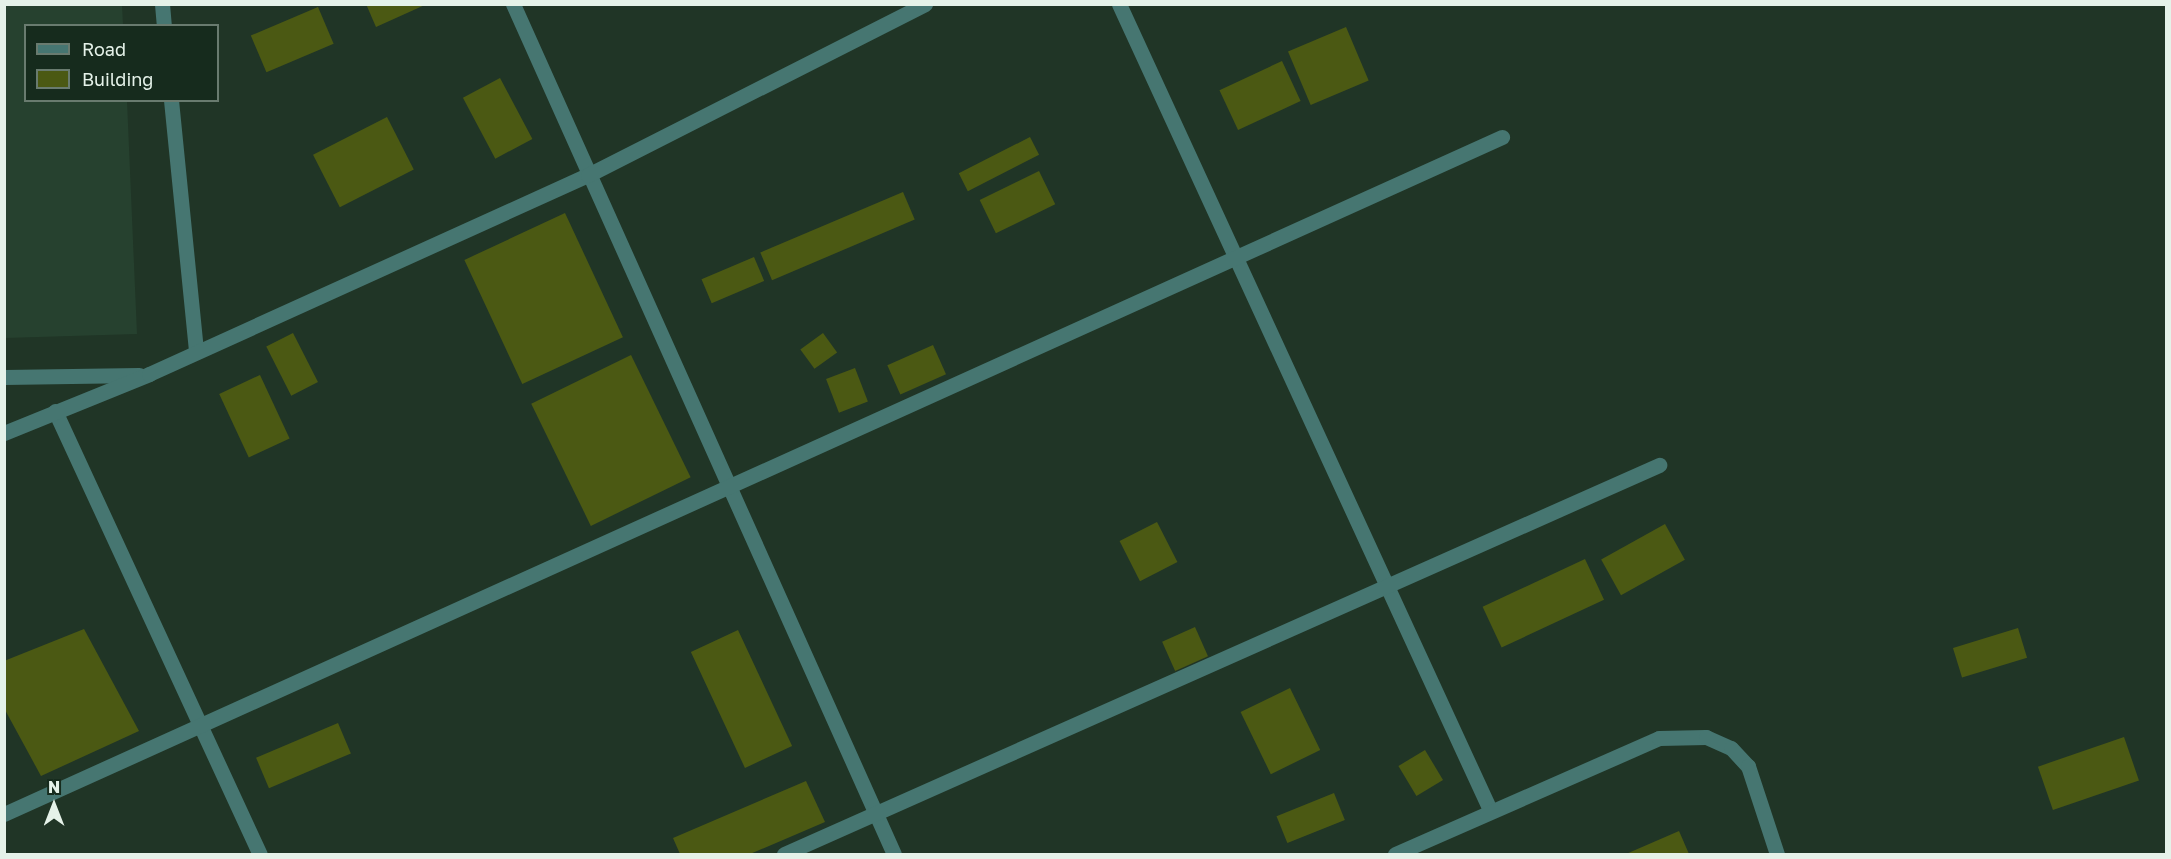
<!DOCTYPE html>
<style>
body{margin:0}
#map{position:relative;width:2171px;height:859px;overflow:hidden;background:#203526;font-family:"Golos Text",sans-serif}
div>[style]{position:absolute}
.built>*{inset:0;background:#26412f}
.building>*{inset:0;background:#4b5913;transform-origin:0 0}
.street>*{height:15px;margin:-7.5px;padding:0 7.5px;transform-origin:7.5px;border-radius:7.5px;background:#467671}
span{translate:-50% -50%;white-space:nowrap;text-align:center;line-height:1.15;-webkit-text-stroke:4.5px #162b1d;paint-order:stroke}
.frame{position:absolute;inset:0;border:6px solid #e5f2e9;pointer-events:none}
.legend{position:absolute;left:24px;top:24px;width:195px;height:78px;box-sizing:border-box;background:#162b1d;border:2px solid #697b6f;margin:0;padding:8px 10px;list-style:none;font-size:18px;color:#e5f2e9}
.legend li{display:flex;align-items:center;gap:12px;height:30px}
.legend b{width:30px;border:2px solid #697b6f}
.north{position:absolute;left:24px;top:775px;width:60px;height:60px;-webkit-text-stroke:4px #162b1d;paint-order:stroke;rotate:0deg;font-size:16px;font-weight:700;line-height:24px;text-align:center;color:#e5f2e9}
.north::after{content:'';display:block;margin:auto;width:21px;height:27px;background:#e5f2e9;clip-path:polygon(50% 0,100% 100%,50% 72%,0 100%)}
</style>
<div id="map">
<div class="built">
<div style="clip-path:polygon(4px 5px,122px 5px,123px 25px,26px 26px,26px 100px,127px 101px,137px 334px,5px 338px)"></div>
</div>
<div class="building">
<div style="clip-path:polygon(366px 4px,427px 4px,376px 27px)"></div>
<div style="left:318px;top:7px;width:40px;height:73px;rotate:67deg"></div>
<div style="left:1346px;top:27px;width:58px;height:63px;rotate:67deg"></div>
<div style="left:1282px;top:61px;width:44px;height:69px;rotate:65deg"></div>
<div style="left:500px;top:78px;width:69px;height:42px;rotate:62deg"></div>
<div style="left:387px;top:117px;width:59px;height:83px;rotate:63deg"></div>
<div style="left:1030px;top:137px;width:20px;height:80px;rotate:63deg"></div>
<div style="left:1039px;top:171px;width:37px;height:66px;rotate:64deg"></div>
<div style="left:903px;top:192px;width:30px;height:155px;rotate:67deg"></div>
<div style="left:565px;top:213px;width:137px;height:111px;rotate:65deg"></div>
<div style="left:754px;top:257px;width:26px;height:57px;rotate:67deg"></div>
<div style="left:293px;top:333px;width:55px;height:30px;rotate:63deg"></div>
<div style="left:823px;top:333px;width:24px;height:28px;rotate:54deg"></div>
<div style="left:933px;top:345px;width:32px;height:50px;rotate:66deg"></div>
<div style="left:631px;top:355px;width:136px;height:111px;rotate:64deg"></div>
<div style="left:855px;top:368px;width:36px;height:31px;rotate:69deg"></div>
<div style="left:260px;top:375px;width:70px;height:45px;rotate:65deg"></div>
<div style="left:1157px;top:522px;width:45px;height:42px;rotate:63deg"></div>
<div style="left:1665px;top:524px;width:41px;height:73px;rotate:61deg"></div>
<div style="left:1585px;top:559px;width:45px;height:113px;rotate:65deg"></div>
<div style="left:1195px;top:627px;width:32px;height:36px;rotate:66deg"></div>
<div style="left:2018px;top:628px;width:31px;height:68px;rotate:73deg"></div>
<div style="clip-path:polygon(84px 629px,139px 731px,41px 776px,4px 708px,4px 661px)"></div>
<div style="left:738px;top:630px;width:128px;height:52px;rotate:65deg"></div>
<div style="left:1290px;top:688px;width:69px;height:55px;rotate:64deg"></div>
<div style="left:338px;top:723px;width:33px;height:89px;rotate:67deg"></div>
<div style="left:2124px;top:737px;width:46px;height:91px;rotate:71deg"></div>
<div style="left:1425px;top:750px;width:35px;height:31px;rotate:59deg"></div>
<div style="clip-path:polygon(806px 781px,825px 822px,750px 854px,680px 854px,673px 838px)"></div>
<div style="left:1334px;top:793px;width:29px;height:62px;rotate:68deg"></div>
<div style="clip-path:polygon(1679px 831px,1689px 854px,1626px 854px)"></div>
</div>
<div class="street">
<div style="left:162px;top:4px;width:22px;rotate:85deg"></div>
<div style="left:513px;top:4px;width:931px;rotate:65.86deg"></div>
<div style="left:1119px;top:4px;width:887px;rotate:65.28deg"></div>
<div style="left:171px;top:100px;width:253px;rotate:84.3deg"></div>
<div style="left:4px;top:377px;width:135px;rotate:-0.8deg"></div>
<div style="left:55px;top:411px;width:488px;rotate:65.2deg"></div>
<div style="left:4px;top:433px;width:157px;rotate:-22.1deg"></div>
<div style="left:149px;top:374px;width:482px;rotate:-24.4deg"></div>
<div style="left:588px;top:175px;width:378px;rotate:-26.9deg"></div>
<div style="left:4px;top:814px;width:1644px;rotate:-24.32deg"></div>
<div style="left:784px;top:854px;width:958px;rotate:-23.97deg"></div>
<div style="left:1395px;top:854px;width:288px;rotate:-23.7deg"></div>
<div style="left:1659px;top:738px;width:47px;rotate:-1.2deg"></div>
<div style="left:1706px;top:737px;width:27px;rotate:24deg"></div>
<div style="left:1731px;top:748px;width:25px;rotate:47deg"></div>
<div style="left:1748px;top:766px;width:93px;rotate:71.8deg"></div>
</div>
<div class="frame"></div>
<ul class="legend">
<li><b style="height:8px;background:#467671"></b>Road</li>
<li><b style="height:16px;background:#4b5913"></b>Building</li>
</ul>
<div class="north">N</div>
</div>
